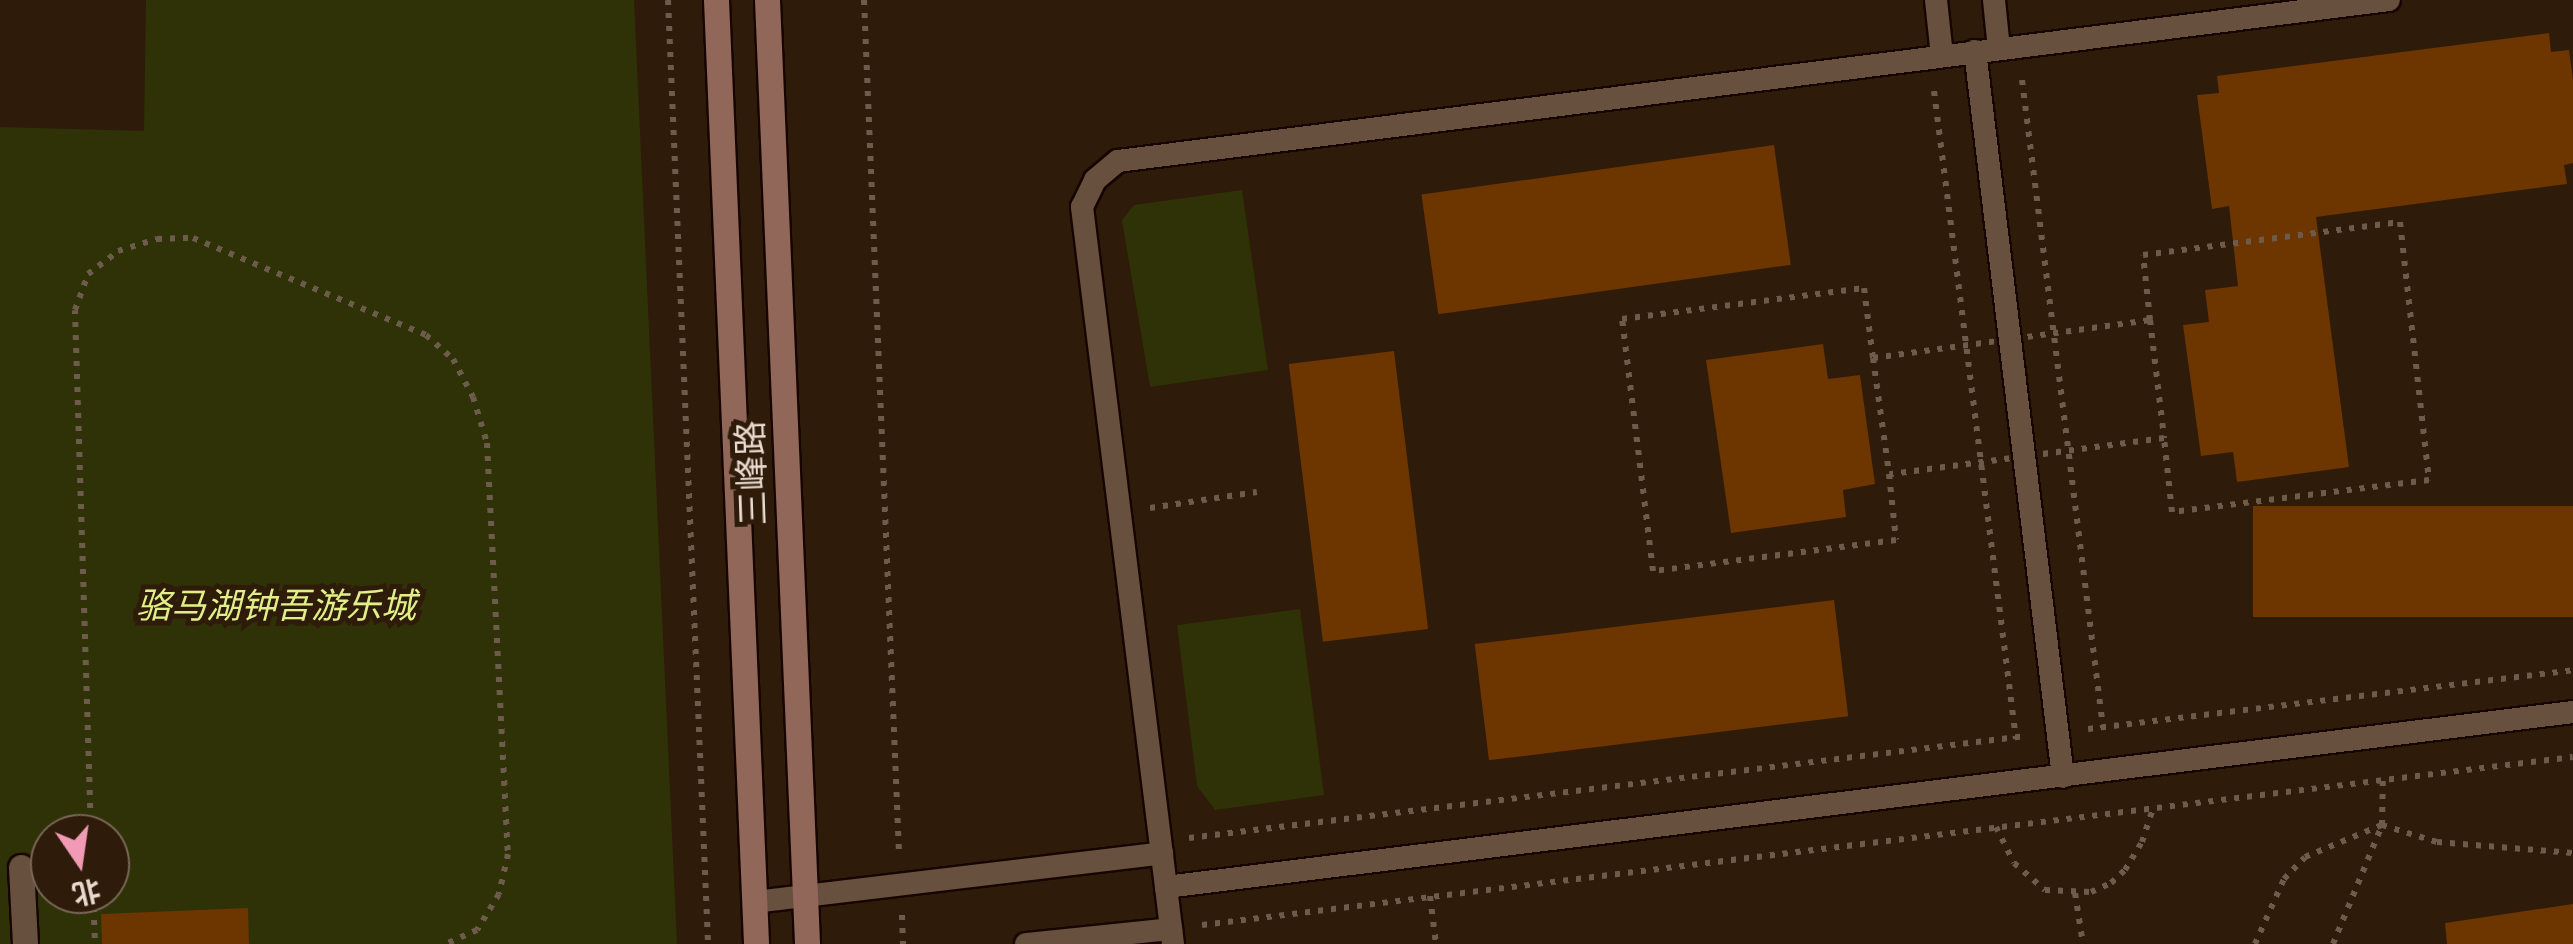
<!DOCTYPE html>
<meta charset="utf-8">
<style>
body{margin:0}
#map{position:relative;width:2573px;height:944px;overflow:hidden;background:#2e1b09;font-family:"Libre Baskerville","Noto Sans SC",serif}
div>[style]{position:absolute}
.green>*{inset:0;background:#2e3206}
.building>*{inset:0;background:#6d3500;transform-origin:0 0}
.path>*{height:6px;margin-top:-3px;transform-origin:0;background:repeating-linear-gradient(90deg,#6d5c4c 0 5px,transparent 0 13px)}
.roads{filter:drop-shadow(2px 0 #160500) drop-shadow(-2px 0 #160500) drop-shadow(0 2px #160500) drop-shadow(0 -2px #160500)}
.lane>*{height:22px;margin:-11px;padding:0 11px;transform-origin:11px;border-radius:11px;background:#67503e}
.street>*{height:25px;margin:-12.5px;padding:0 12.5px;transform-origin:12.5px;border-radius:12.5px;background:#67503e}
.secondary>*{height:25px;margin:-12.5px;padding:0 12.5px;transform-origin:12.5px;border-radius:12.5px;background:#906759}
span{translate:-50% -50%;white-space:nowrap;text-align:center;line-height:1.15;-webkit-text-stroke:10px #2e1b09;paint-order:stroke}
.street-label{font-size:35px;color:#e8dacf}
.park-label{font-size:35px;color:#e0ef87;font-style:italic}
.north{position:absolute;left:30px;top:814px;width:100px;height:100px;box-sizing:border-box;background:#2e1b09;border:2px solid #786758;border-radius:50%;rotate:167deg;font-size:28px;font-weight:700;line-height:40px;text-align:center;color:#e8dacf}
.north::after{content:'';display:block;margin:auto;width:35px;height:45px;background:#f09ab6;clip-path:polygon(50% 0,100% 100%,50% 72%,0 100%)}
</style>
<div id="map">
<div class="green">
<div style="clip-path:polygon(evenodd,146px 0,634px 0,677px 944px,0 944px,0 127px,144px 131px,146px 0,50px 834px,110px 834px,110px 894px,50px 894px,50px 834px)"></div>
<div style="clip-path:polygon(1242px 190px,1268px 370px,1150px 387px,1122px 220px,1134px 205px)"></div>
<div style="clip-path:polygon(1300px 609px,1324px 795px,1215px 810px,1197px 786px,1177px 625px)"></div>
</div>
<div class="building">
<div style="clip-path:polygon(2549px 33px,2551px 52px,2569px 50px,2573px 79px,2573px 163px,2564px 165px,2567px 184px,2316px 217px,2349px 467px,2237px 482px,2233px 452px,2201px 456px,2183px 325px,2209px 322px,2205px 290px,2238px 286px,2229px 206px,2212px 209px,2197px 95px,2219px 93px,2217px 76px)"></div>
<div style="left:1774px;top:145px;width:121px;height:356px;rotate:82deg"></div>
<div style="clip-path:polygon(1823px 344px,1828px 379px,1860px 375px,1875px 484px,1843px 490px,1846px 517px,1731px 533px,1706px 360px)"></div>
<div style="left:1394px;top:351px;width:280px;height:106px;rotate:83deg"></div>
<div style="left:2573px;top:506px;width:111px;height:320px;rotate:90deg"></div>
<div style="left:1834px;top:600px;width:117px;height:362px;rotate:83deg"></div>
<div style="clip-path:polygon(2573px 904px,2573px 944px,2447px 944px,2445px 923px)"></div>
<div style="clip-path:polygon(248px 908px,249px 944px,102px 944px,101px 914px)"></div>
</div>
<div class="path">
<div style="left:668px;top:0;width:945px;rotate:87.57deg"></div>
<div style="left:864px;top:0;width:854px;rotate:87.65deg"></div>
<div style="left:2022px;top:80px;width:653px;rotate:82.87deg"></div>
<div style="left:1934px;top:91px;width:653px;rotate:82.79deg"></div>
<div style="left:2400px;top:222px;width:260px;rotate:83.6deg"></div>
<div style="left:2429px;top:480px;width:259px;rotate:172.9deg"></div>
<div style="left:2172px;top:512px;width:74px;rotate:-96.2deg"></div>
<div style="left:2164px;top:438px;width:277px;rotate:172.5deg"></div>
<div style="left:1889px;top:474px;width:66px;rotate:83.9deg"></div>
<div style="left:1896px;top:540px;width:245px;rotate:172.7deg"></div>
<div style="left:1653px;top:571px;width:254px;rotate:-97deg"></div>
<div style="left:1622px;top:319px;width:244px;rotate:-7.3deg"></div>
<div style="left:1864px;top:288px;width:71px;rotate:82.7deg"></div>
<div style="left:1873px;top:358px;width:280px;rotate:-7.8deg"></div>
<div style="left:2150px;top:320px;width:65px;rotate:-96.1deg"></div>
<div style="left:2143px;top:255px;width:259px;rotate:-7.3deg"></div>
<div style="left:2150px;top:320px;width:119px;rotate:83.2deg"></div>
<div style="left:1873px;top:358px;width:117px;rotate:82.1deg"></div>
<div style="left:1150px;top:508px;width:108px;rotate:-8.5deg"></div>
<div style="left:2088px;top:729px;width:489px;rotate:-6.9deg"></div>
<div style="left:1996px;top:827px;width:40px;rotate:63.4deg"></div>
<div style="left:2014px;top:863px;width:41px;rotate:41.1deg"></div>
<div style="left:2045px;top:890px;width:46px;rotate:2.5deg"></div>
<div style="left:2091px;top:892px;width:22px;rotate:-24deg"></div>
<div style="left:2111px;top:883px;width:19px;rotate:-43deg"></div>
<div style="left:2125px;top:870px;width:33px;rotate:-59deg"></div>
<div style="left:2142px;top:842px;width:36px;rotate:-72deg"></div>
<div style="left:91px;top:834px;width:524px;rotate:-91.75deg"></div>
<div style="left:75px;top:310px;width:38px;rotate:-70deg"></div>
<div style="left:88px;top:274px;width:38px;rotate:-37deg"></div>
<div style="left:118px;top:251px;width:41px;rotate:-17.1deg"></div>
<div style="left:157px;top:239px;width:36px;rotate:-2deg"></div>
<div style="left:193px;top:238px;width:252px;rotate:22.6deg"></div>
<div style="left:426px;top:335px;width:36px;rotate:42deg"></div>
<div style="left:453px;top:359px;width:43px;rotate:62.2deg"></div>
<div style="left:473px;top:397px;width:48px;rotate:73.1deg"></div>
<div style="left:487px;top:443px;width:412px;rotate:87.1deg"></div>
<div style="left:508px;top:854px;width:41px;rotate:102.7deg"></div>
<div style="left:499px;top:894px;width:42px;rotate:121.4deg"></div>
<div style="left:477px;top:930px;width:34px;rotate:156deg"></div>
<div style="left:1189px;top:838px;width:843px;rotate:-6.95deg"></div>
<div style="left:2075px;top:893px;width:52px;rotate:81.1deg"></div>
<div style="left:93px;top:894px;width:50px;rotate:87.7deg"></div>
<div style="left:1430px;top:896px;width:48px;rotate:82.9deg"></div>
<div style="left:902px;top:915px;width:29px;rotate:88deg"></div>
<div style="left:1202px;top:925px;width:1381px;rotate:-6.99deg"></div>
<div style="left:2255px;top:944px;width:71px;rotate:-66deg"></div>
<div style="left:2284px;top:879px;width:30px;rotate:-46deg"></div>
<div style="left:2305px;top:857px;width:83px;rotate:-22.6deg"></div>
<div style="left:2382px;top:825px;width:58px;rotate:17.2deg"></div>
<div style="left:2437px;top:842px;width:136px;rotate:4.6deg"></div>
<div style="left:2333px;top:944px;width:129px;rotate:-67.6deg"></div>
<div style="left:2382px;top:825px;width:50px;rotate:-88.9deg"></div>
</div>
<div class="roads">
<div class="lane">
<div style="left:1936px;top:0;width:56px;rotate:83.9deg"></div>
<div style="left:1994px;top:0;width:49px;rotate:84.2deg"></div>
<div style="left:1975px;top:51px;width:731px;rotate:83.09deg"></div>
<div style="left:1166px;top:887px;width:1418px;rotate:-7.09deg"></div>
<div style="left:754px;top:902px;width:411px;rotate:-6.8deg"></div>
<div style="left:1026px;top:944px;width:146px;rotate:-5.9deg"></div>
<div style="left:1173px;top:944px;width:743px;rotate:-97.04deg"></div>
<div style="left:1082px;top:207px;width:30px;rotate:-64deg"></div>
<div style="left:1095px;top:180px;width:30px;rotate:-40deg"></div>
<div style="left:1118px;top:161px;width:1281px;rotate:-7.22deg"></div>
</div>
<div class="street">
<div style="left:21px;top:867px;width:77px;rotate:87deg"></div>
</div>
<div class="secondary">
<div style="left:716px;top:0;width:945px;rotate:87.57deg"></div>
<div style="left:767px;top:0;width:945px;rotate:87.57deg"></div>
</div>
</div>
<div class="street-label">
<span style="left:752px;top:473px;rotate:-92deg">三峰路</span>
</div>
<div class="park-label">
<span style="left:276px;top:606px">骆马湖钟吾游乐城</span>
</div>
<div class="north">北</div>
</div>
